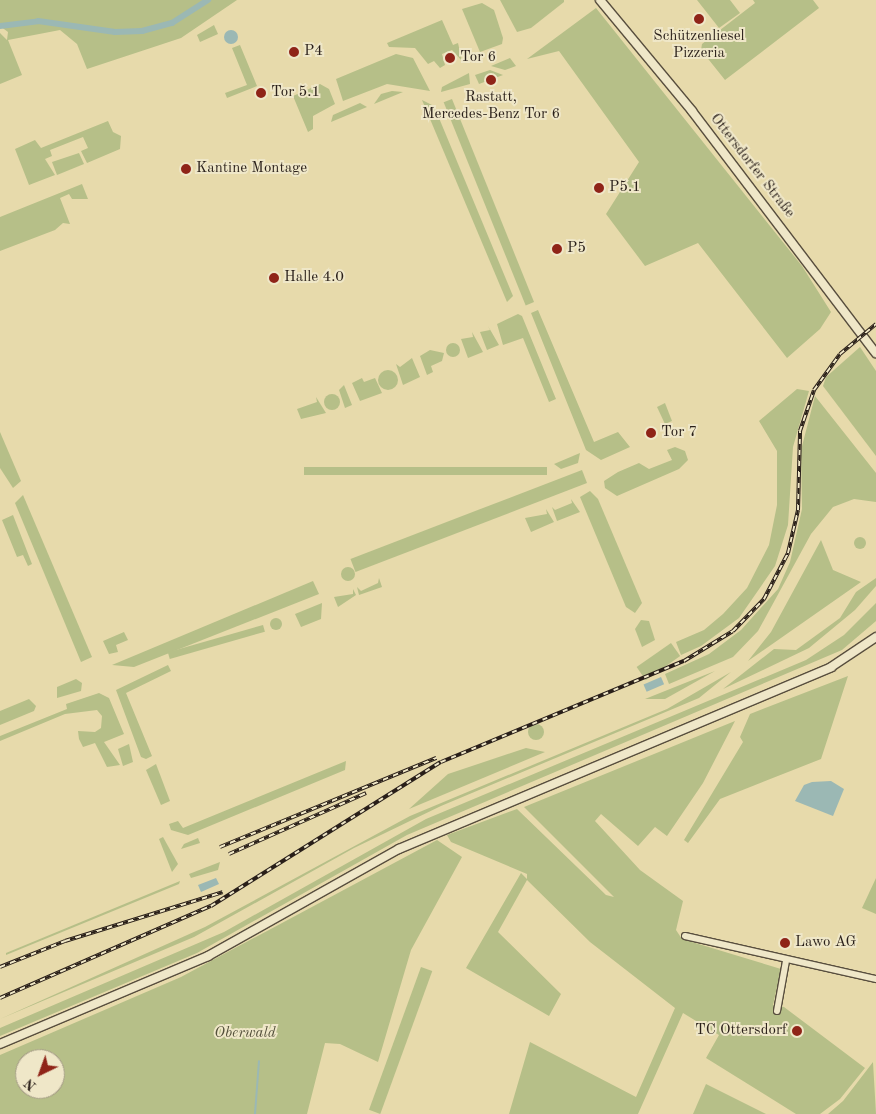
<!DOCTYPE html>
<meta charset="utf-8">
<style>
body{margin:0}
#map{position:relative;width:876px;height:1114px;overflow:hidden;background:#e7daab;font-family:"Old Standard TT",serif}
div>[style]{position:absolute}
.green>*{inset:0;background:#b6bf88;transform-origin:0 0}
.round{border-radius:50%}
.water>*{inset:0;background:#9bb8b4;transform-origin:0 0}
.stream>*{height:2px;margin:-1px;padding:0 1px;transform-origin:1px;border-radius:1px;background:#9bb8b4}
.canal>*{height:6px;margin:-3px;padding:0 3px;transform-origin:3px;border-radius:3px;background:#9bb8b4}
.roads{filter:drop-shadow(1px 0 #584e3e) drop-shadow(-1px 0 #584e3e) drop-shadow(0 1px #584e3e) drop-shadow(0 -1px #584e3e)}
.minor>*{height:6px;margin:-3px;padding:0 3px;transform-origin:3px;border-radius:3px;background:#efe7c8}
.tertiary>*{height:8px;margin:-4px;padding:0 4px;transform-origin:4px;border-radius:4px;background:#efe7c8}
.rail>*{height:4px;margin-top:-2px;transform-origin:0;background:repeating-linear-gradient(90deg,#efe7c8 0 5.5px,#291f19 0 11px);box-sizing:border-box;border-block:1px solid #291f19}
.dots>*{width:14px;height:14px;translate:-50% -50%;box-sizing:border-box;border:2px solid #efe7c8;border-radius:50%}
span{translate:-50% -50%;white-space:nowrap;text-align:center;line-height:1.15;-webkit-text-stroke:4px #efe7c8;paint-order:stroke}
.poi-label{font-size:15px;color:#291f19}
.left{translate:0 -50%;text-align:left}
.right{translate:-100% -50%;text-align:right}
.street-label{font-size:15px;color:#291f19}
.park-label{font-size:15px;color:#534f3a;font-style:italic}
.north{position:absolute;left:15px;top:1049px;width:50px;height:50px;box-sizing:border-box;background:#efe7c8;border:1px solid #a09782;border-radius:50%;rotate:222deg;font-size:14px;font-weight:700;line-height:20px;text-align:center;color:#291f19}
.north::after{content:'';display:block;margin:auto;width:18px;height:22px;background:#8f2418;clip-path:polygon(50% 0,100% 100%,50% 72%,0 100%)}
</style>
<div id="map">
<div class="green">
<div style="clip-path:polygon(0 0,237px 0,181px 38px,87px 69px,77px 44px,60px 30px,8px 40px,22px 75px,0 84px,0 33px,7px 40px,8px 32px,0 26px)"></div>
<div style="clip-path:polygon(500px 0,564px 0,564px 2px,531px 28px,517px 32px)"></div>
<div style="clip-path:polygon(697px 0,730px 0,740px 13px,719px 28px)"></div>
<div style="clip-path:polygon(753px 0,813px 0,819px 8px,725px 80px,701px 50px,702px 44px,755px 3px)"></div>
<div style="clip-path:polygon(482px 3px,494px 10px,503px 38px,502px 44px,480px 52px,462px 9px)"></div>
<div style="clip-path:polygon(596px 8px,802px 266px,831px 312px,820px 329px,787px 358px,698px 243px,645px 266px,606px 214px,639px 162px,559px 51px,527px 59px)"></div>
<div style="clip-path:polygon(442px 20px,453px 45px,458px 43px,462px 61px,452px 50px,442px 54px,445px 65px,440px 68px,434px 61px,428px 64px,415px 48px,389px 47px,387px 43px)"></div>
<div style="clip-path:polygon(214px 25px,218px 34px,200px 42px,197px 35px)"></div>
<div style="clip-path:polygon(240px 45px,257px 86px,227px 98px,225px 93px,247px 85px,232px 48px)"></div>
<div style="clip-path:polygon(396px 54px,413px 58px,430px 91px,387px 84px,343px 101px,336px 79px)"></div>
<div style="clip-path:polygon(510px 58px,516px 66px,505px 70px,491px 66px)"></div>
<div style="clip-path:polygon(490px 70px,503px 75px,479px 84px,475px 75px)"></div>
<div style="clip-path:polygon(469px 73px,470px 84px,441px 92px,442px 87px)"></div>
<div style="clip-path:polygon(320px 84px,329px 89px,335px 104px,313px 116px,313px 129px,308px 132px,293px 96px)"></div>
<div style="clip-path:polygon(392px 91px,403px 92px,374px 104px,381px 94px)"></div>
<div style="left:452px;top:99px;width:219px;height:9px;rotate:68deg"></div>
<div style="clip-path:polygon(422px 100px,434px 106px,513px 296px,507px 302px)"></div>
<div style="clip-path:polygon(360px 103px,367px 107px,331px 122px,333px 115px)"></div>
<div style="clip-path:polygon(108px 121px,113px 132px,121px 136px,120px 149px,87px 163px,81px 151px,88px 148px,83px 137px,50px 150px,52px 156px,45px 159px,55px 175px,29px 185px,15px 149px,35px 140px,41px 148px)"></div>
<div style="clip-path:polygon(79px 153px,84px 164px,57px 175px,52px 162px)"></div>
<div style="clip-path:polygon(82px 184px,88px 199px,72px 199px,69px 194px,60px 198px,70px 224px,63px 223px,55px 230px,0 251px,0 217px)"></div>
<div style="clip-path:polygon(538px 310px,594px 442px,618px 432px,630px 447px,601px 460px,586px 450px,531px 313px)"></div>
<div style="clip-path:polygon(518px 314px,522px 316px,556px 399px,549px 402px,523px 338px,503px 345px,497px 324px)"></div>
<div style="clip-path:polygon(488px 326px,499px 345px,487px 350px,480px 332px,490px 330px)"></div>
<div style="clip-path:polygon(472px 332px,483px 352px,468px 358px,461px 339px,473px 337px)"></div>
<div class="round" style="left:446px;top:343px;width:14px;height:14px"></div>
<div style="clip-path:polygon(860px 347px,876px 371px,876px 456px,823px 386px,826px 377px)"></div>
<div style="clip-path:polygon(430px 350px,444px 353px,442px 361px,431px 366px,433px 372px,427px 375px,420px 356px)"></div>
<div style="clip-path:polygon(412px 358px,420px 377px,403px 385px,396px 364px,400px 367px)"></div>
<div class="round" style="left:378px;top:370px;width:20px;height:20px"></div>
<div style="clip-path:polygon(362px 378px,364px 382px,375px 378px,382px 393px,360px 401px,352px 383px)"></div>
<div style="clip-path:polygon(344px 385px,352px 405px,345px 408px,339px 390px)"></div>
<div style="clip-path:polygon(797px 389px,809px 391px,793px 447px,788px 525px,775px 566px,739px 618px,701px 646px,681px 655px,676px 642px,704px 630px,723px 614px,747px 588px,769px 545px,777px 505px,777px 451px,759px 421px)"></div>
<div class="round" style="left:324px;top:394px;width:16px;height:16px"></div>
<div style="clip-path:polygon(815px 396px,876px 473px,876px 502px,854px 499px,833px 507px,811px 534px,758px 631px,733px 657px,669px 684px,665px 674px,709px 654px,741px 630px,778px 589px,790px 562px,802px 509px,801px 450px)"></div>
<div style="clip-path:polygon(316px 397px,326px 413px,301px 419px,297px 409px,317px 402px)"></div>
<div style="clip-path:polygon(665px 403px,672px 421px,665px 424px,657px 407px)"></div>
<div style="clip-path:polygon(0 432px,21px 481px,13px 488px,0 468px)"></div>
<div style="clip-path:polygon(675px 447px,685px 451px,688px 460px,679px 469px,617px 496px,605px 488px,604px 481px,618px 472px,639px 463px,649px 469px,672px 460px,667px 450px)"></div>
<div style="clip-path:polygon(580px 453px,578px 463px,561px 469px,554px 464px)"></div>
<div style="left:547px;top:467px;width:8px;height:243px;rotate:90deg"></div>
<div style="left:582px;top:470px;width:14px;height:248px;rotate:69deg"></div>
<div style="clip-path:polygon(590px 491px,598px 499px,642px 603px,635px 613px,626px 607px,580px 497px)"></div>
<div style="clip-path:polygon(23px 495px,92px 657px,81px 662px,15px 503px)"></div>
<div style="clip-path:polygon(571px 499px,580px 512px,557px 521px,552px 507px,555px 510px,572px 503px)"></div>
<div style="clip-path:polygon(546px 509px,554px 522px,531px 532px,525px 518px,547px 514px)"></div>
<div style="clip-path:polygon(13px 515px,32px 564px,28px 566px,23px 555px,17px 557px,2px 520px)"></div>
<div class="round" style="left:854px;top:537px;width:12px;height:12px"></div>
<div style="clip-path:polygon(821px 540px,833px 570px,861px 582px,748px 661px,771px 632px)"></div>
<div class="round" style="left:341px;top:567px;width:14px;height:14px"></div>
<div style="clip-path:polygon(379px 578px,382px 587px,359px 595px,357px 587px,361px 591px,378px 583px)"></div>
<div style="clip-path:polygon(876px 578px,876px 586px,855px 610px,809px 648px,723px 689px,774px 649px,796px 650px,840px 618px,856px 592px)"></div>
<div style="clip-path:polygon(313px 581px,319px 594px,134px 667px,112px 665px)"></div>
<div style="clip-path:polygon(353px 589px,356px 595px,338px 607px,334px 597px,353px 594px)"></div>
<div style="clip-path:polygon(322px 603px,321px 619px,301px 627px,295px 614px)"></div>
<div style="clip-path:polygon(876px 603px,876px 621px,842px 650px,407px 835px,197px 953px,0 1036px,0 1028px,224px 932px,426px 819px,806px 660px,844px 635px)"></div>
<div class="round" style="left:270px;top:618px;width:12px;height:12px"></div>
<div style="clip-path:polygon(641px 620px,649px 621px,655px 640px,642px 647px,635px 629px)"></div>
<div style="left:263px;top:625px;width:7px;height:99px;rotate:74deg"></div>
<div style="clip-path:polygon(124px 632px,128px 640px,116px 645px,118px 652px,109px 654px,103px 641px)"></div>
<div style="left:671px;top:643px;width:16px;height:42px;rotate:55deg"></div>
<div style="clip-path:polygon(168px 665px,171px 671px,126px 693px,152px 756px,146px 759px,141px 757px,116px 690px)"></div>
<div style="clip-path:polygon(715px 671px,665px 699px,645px 699px)"></div>
<div style="clip-path:polygon(731px 672px,699px 698px,441px 806px,354px 848px,194px 937px,0 1019px,205px 927px,410px 816px,667px 709px)"></div>
<div style="clip-path:polygon(848px 676px,821px 759px,720px 799px,688px 843px,684px 840px,743px 742px,740px 737px,750px 714px)"></div>
<div style="clip-path:polygon(76px 679px,82px 683px,81px 691px,57px 698px,57px 687px)"></div>
<div style="clip-path:polygon(99px 693px,109px 698px,124px 734px,104px 742px,120px 765px,107px 767px,95px 743px,83px 747px,79px 739px,78px 731px,95px 732px,101px 728px,102px 716px,97px 710px,65px 714px,0 741px,0 736px,67px 709px,66px 704px)"></div>
<div style="clip-path:polygon(29px 699px,36px 706px,34px 711px,0 725px,0 711px)"></div>
<div style="clip-path:polygon(735px 721px,703px 783px,667px 836px,655px 827px,638px 846px,601px 814px,595px 821px,640px 870px,683px 901px,676px 930px,682px 939px,781px 969px,773px 1005px,784px 1007px,865px 1068px,840px 1099px,820px 1114px,796px 1114px,706px 1058px,719px 1035px,683px 1013px,638px 1114px,509px 1114px,530px 1042px,636px 1097px,675px 1008px,590px 942px,527px 880px,498px 932px,561px 994px,549px 1016px,466px 968px,521px 873px,527px 879px,527px 874px,451px 842px,447px 835px,517px 809px,606px 895px,614px 897px,524px 807px)"></div>
<div class="round" style="left:528px;top:724px;width:16px;height:16px"></div>
<div style="clip-path:polygon(129px 744px,133px 762px,123px 766px,118px 749px)"></div>
<div style="clip-path:polygon(526px 748px,545px 752px,409px 809px,448px 774px)"></div>
<div style="clip-path:polygon(346px 761px,345px 770px,188px 835px,171px 830px,169px 824px,178px 821px,183px 828px)"></div>
<div style="clip-path:polygon(156px 764px,170px 801px,161px 805px,146px 770px)"></div>
<div style="clip-path:polygon(163px 837px,178px 864px,172px 872px,159px 839px)"></div>
<div style="clip-path:polygon(198px 838px,200px 843px,181px 849px,184px 844px)"></div>
<div style="clip-path:polygon(evenodd,437px 840px,462px 857px,411px 950px,378px 1062px,340px 1044px,325px 1043px,307px 1114px,0 1114px,0 1055px,181px 977px,437px 840px,25px 1059px,55px 1059px,55px 1089px,25px 1089px,25px 1059px)"></div>
<div style="clip-path:polygon(220px 862px,218px 870px,191px 878px,189px 874px)"></div>
<div style="clip-path:polygon(876px 878px,876px 914px,862px 908px)"></div>
<div style="clip-path:polygon(180px 881px,179px 884px,6px 955px,6px 953px)"></div>
<div style="left:421px;top:967px;width:12px;height:152px;rotate:20deg"></div>
<div style="clip-path:polygon(873px 1062px,876px 1114px,828px 1114px,843px 1101px)"></div>
<div style="clip-path:polygon(706px 1084px,766px 1114px,693px 1114px)"></div>
</div>
<div class="water">
<div class="round" style="left:224px;top:30px;width:14px;height:14px"></div>
<div style="left:661px;top:677px;width:8px;height:19px;rotate:67deg"></div>
<div style="clip-path:polygon(812px 782px,831px 781px,844px 789px,833px 816px,795px 801px,804px 785px)"></div>
<div style="clip-path:polygon(216px 878px,219px 884px,201px 892px,198px 885px)"></div>
</div>
<div class="stream">
<div style="left:255px;top:1114px;width:53px;rotate:-85.7deg"></div>
</div>
<div class="canal">
<div style="left:0;top:26px;width:38px;rotate:-7deg"></div>
<div style="left:38px;top:21px;width:78px;rotate:8.1deg"></div>
<div style="left:115px;top:32px;width:27px;rotate:-2deg"></div>
<div style="left:142px;top:31px;width:31px;rotate:-15deg"></div>
<div style="left:172px;top:23px;width:43px;rotate:-32.6deg"></div>
</div>
<div class="roads">
<div class="minor">
<div style="left:685px;top:936px;width:196px;rotate:12.7deg"></div>
<div style="left:777px;top:1011px;width:51px;rotate:-79.8deg"></div>
</div>
<div class="tertiary">
<div style="left:600px;top:0;width:144px;rotate:50.3deg"></div>
<div style="left:692px;top:111px;width:304px;rotate:52.8deg"></div>
<div style="left:0;top:1044px;width:226px;rotate:-22.9deg"></div>
<div style="left:208px;top:956px;width:219px;rotate:-29.3deg"></div>
<div style="left:399px;top:849px;width:469px;rotate:-22.8deg"></div>
<div style="left:831px;top:667px;width:54px;rotate:-33.7deg"></div>
</div>
</div>
<div class="rail">
<div style="left:220px;top:847px;width:234px;rotate:-22.4deg"></div>
<div style="left:229px;top:854px;width:150px;rotate:-24deg"></div>
<div style="left:0;top:967px;width:70px;rotate:-21.8deg"></div>
<div style="left:65px;top:941px;width:165px;rotate:-17.2deg"></div>
<div style="left:0;top:998px;width:230px;rotate:-23.6deg"></div>
<div style="left:211px;top:906px;width:271px;rotate:-32.1deg"></div>
<div style="left:441px;top:762px;width:263px;rotate:-22.6deg"></div>
<div style="left:684px;top:661px;width:57px;rotate:-31.5deg"></div>
<div style="left:733px;top:631px;width:45px;rotate:-45.9deg"></div>
<div style="left:764px;top:599px;width:52px;rotate:-62.4deg"></div>
<div style="left:788px;top:553px;width:44px;rotate:-76.9deg"></div>
<div style="left:798px;top:510px;width:79px;rotate:-88.5deg"></div>
<div style="left:800px;top:431px;width:43px;rotate:-71.1deg"></div>
<div style="left:814px;top:390px;width:44px;rotate:-54.2deg"></div>
<div style="left:840px;top:354px;width:47px;rotate:-39.8deg"></div>
</div>
<div class="dots">
<div style="left:699px;top:19px;background:#8f2418"></div>
<div style="left:294px;top:52px;background:#8f2418"></div>
<div style="left:450px;top:58px;background:#8f2418"></div>
<div style="left:491px;top:80px;background:#8f2418"></div>
<div style="left:261px;top:93px;background:#8f2418"></div>
<div style="left:186px;top:169px;background:#8f2418"></div>
<div style="left:599px;top:188px;background:#8f2418"></div>
<div style="left:557px;top:249px;background:#8f2418"></div>
<div style="left:274px;top:278px;background:#8f2418"></div>
<div style="left:651px;top:433px;background:#8f2418"></div>
<div style="left:785px;top:943px;background:#8f2418"></div>
<div style="left:797px;top:1031px;background:#8f2418"></div>
</div>
<div class="poi-label">
<span style="left:699px;top:45px">Schützenliesel<br>Pizzeria</span>
<span class="left" style="left:304px;top:52px">P4</span>
<span class="left" style="left:460px;top:58px">Tor 6</span>
<span class="left" style="left:271px;top:93px">Tor 5.1</span>
<span style="left:491px;top:106px">Rastatt,<br>Mercedes-Benz Tor 6</span>
<span class="left" style="left:196px;top:169px">Kantine Montage</span>
<span class="left" style="left:609px;top:188px">P5.1</span>
<span class="left" style="left:567px;top:249px">P5</span>
<span class="left" style="left:284px;top:278px">Halle 4.0</span>
<span class="left" style="left:661px;top:433px">Tor 7</span>
<span class="left" style="left:795px;top:943px">Lawo AG</span>
<span class="right" style="left:787px;top:1031px">TC Ottersdorf</span>
</div>
<div class="street-label">
<span style="left:752px;top:166px;rotate:52deg">Ottersdorfer Straße</span>
</div>
<div class="park-label">
<span style="left:245px;top:1034px">Oberwald</span>
</div>
<div class="north">N</div>
</div>
